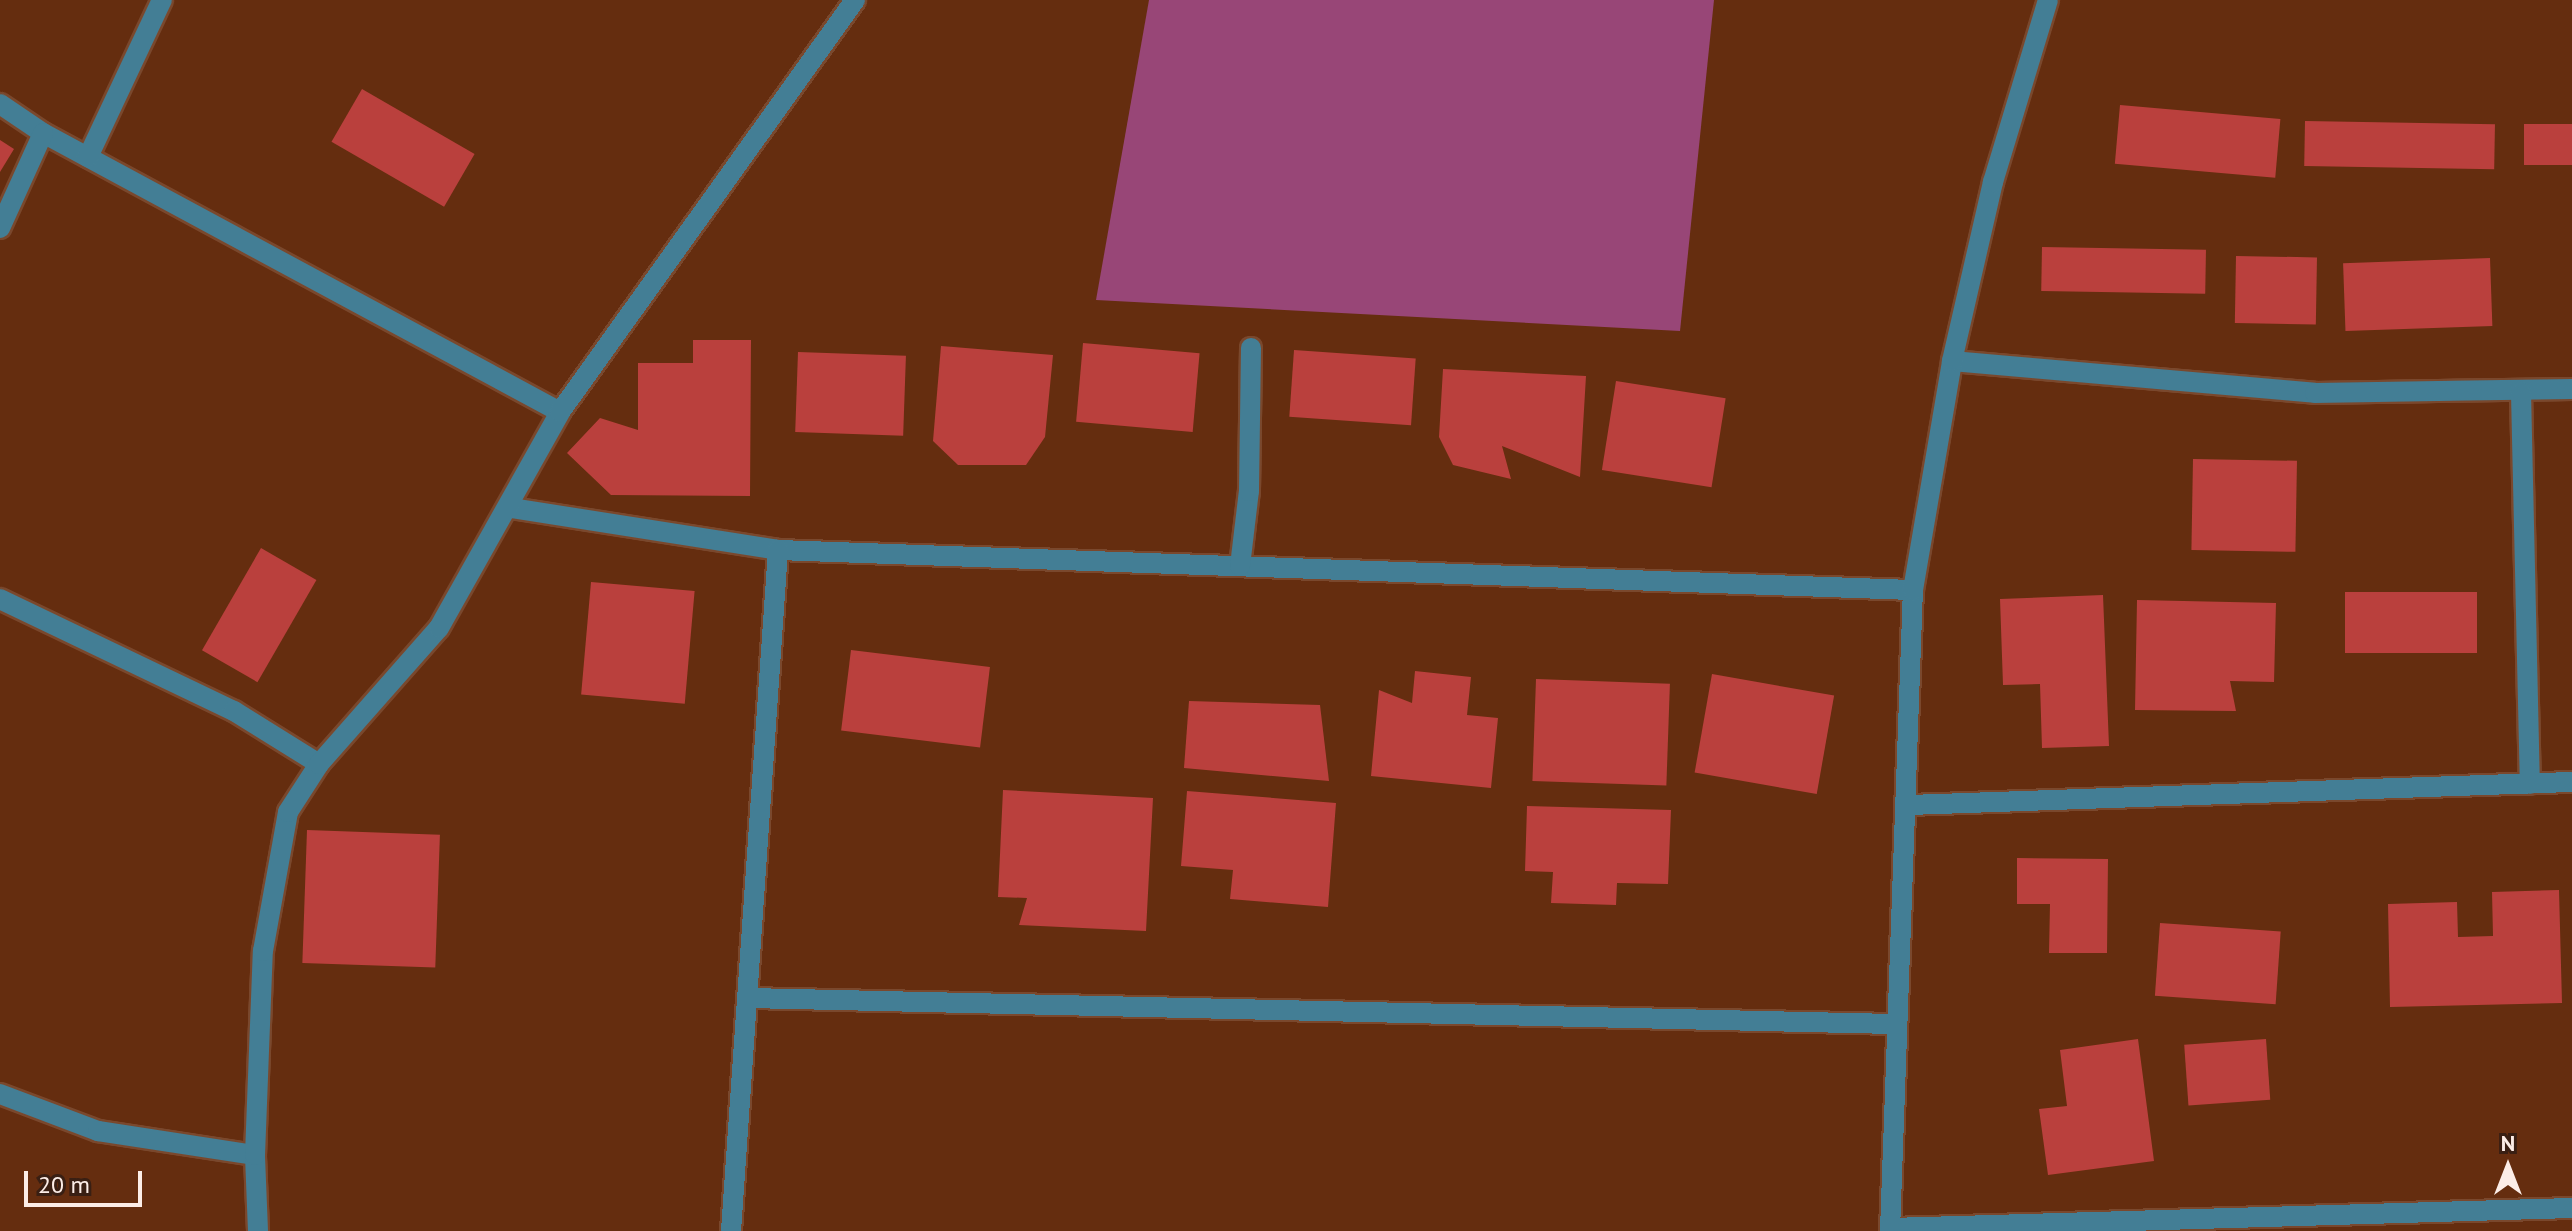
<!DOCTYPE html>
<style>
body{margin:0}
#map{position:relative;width:2572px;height:1231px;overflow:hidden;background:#652d0f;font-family:"PT Sans",sans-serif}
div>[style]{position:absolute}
.green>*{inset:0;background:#984677}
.building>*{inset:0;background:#ba403d;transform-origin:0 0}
.roads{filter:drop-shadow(2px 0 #7a482d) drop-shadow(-2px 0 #7a482d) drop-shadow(0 2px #7a482d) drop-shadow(0 -2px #7a482d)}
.minor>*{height:20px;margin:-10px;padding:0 10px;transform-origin:10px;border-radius:10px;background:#437e95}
span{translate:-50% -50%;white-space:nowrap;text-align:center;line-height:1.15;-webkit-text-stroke:6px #391f13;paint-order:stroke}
.north{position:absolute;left:2468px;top:1127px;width:80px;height:80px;-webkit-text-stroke:6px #391f13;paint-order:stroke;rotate:0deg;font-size:22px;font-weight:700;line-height:32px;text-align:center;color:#fcede7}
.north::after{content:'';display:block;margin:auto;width:28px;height:36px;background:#fcede7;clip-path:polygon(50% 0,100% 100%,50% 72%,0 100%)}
.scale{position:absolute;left:24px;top:1171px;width:118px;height:36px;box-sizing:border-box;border:4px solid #fcede7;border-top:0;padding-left:10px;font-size:24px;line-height:28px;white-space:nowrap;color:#fcede7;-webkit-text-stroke:6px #391f13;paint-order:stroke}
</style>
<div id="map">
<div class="green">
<div style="clip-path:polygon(1149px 0,1714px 0,1680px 331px,1096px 300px)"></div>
</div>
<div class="building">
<div style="left:362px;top:89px;width:130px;height:61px;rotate:30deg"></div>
<div style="left:2120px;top:105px;width:161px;height:59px;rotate:5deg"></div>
<div style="left:2305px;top:121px;width:190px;height:45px;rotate:1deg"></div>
<div style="left:2524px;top:124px;width:48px;height:41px"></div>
<div style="clip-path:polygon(0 140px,14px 149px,0 172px)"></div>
<div style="left:2042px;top:247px;width:164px;height:44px;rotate:1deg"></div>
<div style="left:2236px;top:256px;width:81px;height:67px;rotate:1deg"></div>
<div style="left:2490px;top:258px;width:68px;height:147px;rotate:88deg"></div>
<div style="clip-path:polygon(693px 340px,751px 340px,750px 496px,611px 495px,567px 453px,600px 418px,638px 430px,638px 363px,693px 363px)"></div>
<div style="left:1083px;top:343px;width:117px;height:79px;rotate:5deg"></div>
<div style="clip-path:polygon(941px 346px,1053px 355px,1045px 437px,1026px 465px,958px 465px,933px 441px)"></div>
<div style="left:1294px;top:350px;width:122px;height:67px;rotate:4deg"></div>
<div style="left:798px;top:352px;width:108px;height:80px;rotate:2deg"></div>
<div style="clip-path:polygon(1443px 369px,1586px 376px,1580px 477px,1502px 446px,1511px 479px,1453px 465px,1439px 437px)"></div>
<div style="left:1616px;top:381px;width:111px;height:90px;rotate:9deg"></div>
<div style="left:2193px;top:459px;width:104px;height:91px;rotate:1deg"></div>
<div style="left:261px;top:548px;width:64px;height:118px;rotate:30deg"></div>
<div style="left:591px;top:582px;width:104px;height:113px;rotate:5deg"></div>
<div style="left:2477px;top:592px;width:61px;height:132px;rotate:90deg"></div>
<div style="clip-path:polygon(2103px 595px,2109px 746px,2042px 748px,2040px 684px,2003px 685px,2000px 599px)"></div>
<div style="clip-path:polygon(2137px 600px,2276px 603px,2274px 682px,2230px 681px,2236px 711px,2135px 710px)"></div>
<div style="left:851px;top:650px;width:140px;height:81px;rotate:7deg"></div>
<div style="clip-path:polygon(1415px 671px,1471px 677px,1467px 715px,1498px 718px,1491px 788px,1371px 776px,1379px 690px,1412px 703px)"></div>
<div style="left:1712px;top:674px;width:124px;height:100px;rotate:10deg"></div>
<div style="left:1536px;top:679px;width:134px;height:102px;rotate:2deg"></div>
<div style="clip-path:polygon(1189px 701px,1320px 705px,1329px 781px,1184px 768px)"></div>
<div style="clip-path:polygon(1003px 790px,1153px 798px,1146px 931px,1019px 925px,1027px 898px,998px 897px)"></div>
<div style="clip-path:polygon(1187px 791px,1336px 803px,1328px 907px,1230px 899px,1233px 870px,1181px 866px)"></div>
<div style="clip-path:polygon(1527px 806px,1671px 810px,1668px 884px,1617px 883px,1616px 905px,1551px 903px,1553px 872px,1525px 871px)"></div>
<div style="left:307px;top:830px;width:133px;height:133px;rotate:2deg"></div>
<div style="clip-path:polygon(2017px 858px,2108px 859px,2107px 953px,2049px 953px,2050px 904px,2017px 904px)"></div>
<div style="clip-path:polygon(2559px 890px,2562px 1003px,2390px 1007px,2388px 904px,2457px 902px,2458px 937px,2493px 936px,2492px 892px)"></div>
<div style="left:2160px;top:923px;width:121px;height:73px;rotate:4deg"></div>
<div style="clip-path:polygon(2138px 1039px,2154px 1161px,2048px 1175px,2039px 1109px,2067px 1106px,2060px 1050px)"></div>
<div style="left:2266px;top:1039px;width:61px;height:82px;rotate:86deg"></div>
</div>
<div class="roads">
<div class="minor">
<div style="left:0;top:104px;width:52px;rotate:34deg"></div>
<div style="left:43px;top:133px;width:587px;rotate:28.35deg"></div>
<div style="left:88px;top:157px;width:174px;rotate:-64.8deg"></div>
<div style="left:0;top:228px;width:104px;rotate:-65.6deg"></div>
<div style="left:1952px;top:361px;width:364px;rotate:5deg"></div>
<div style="left:2315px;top:393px;width:257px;rotate:-0.9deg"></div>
<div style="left:2521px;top:393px;width:391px;rotate:88.7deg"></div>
<div style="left:511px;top:508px;width:270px;rotate:8.9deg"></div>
<div style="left:778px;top:550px;width:1136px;rotate:2.02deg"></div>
<div style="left:1240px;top:566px;width:76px;rotate:-83.2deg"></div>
<div style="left:1249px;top:491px;width:143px;rotate:-89.2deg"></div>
<div style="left:0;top:599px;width:259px;rotate:25.6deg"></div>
<div style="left:234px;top:711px;width:100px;rotate:31.9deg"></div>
<div style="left:1909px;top:805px;width:663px;rotate:-1.99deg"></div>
<div style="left:748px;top:998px;width:1149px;rotate:1.3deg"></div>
<div style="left:0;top:1094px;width:105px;rotate:20.7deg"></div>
<div style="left:98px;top:1131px;width:159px;rotate:8.7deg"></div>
<div style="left:1890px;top:1228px;width:682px;rotate:-1.68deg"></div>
<div style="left:258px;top:1231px;width:76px;rotate:-92.3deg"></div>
<div style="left:255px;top:1155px;width:204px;rotate:-87.8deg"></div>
<div style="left:263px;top:951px;width:141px;rotate:-79.8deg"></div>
<div style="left:288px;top:812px;width:57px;rotate:-57.1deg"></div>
<div style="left:319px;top:764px;width:181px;rotate:-48.6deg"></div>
<div style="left:439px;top:628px;width:248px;rotate:-60.7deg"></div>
<div style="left:560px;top:412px;width:507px;rotate:-54.4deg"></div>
<div style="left:731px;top:1231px;width:683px;rotate:-86.05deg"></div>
<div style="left:1890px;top:1231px;width:641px;rotate:-87.95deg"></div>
<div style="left:1913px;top:590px;width:232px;rotate:-80.3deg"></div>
<div style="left:1952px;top:361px;width:184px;rotate:-77.1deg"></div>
<div style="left:1993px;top:182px;width:190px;rotate:-73.2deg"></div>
</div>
</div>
<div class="north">N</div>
<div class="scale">20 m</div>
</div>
